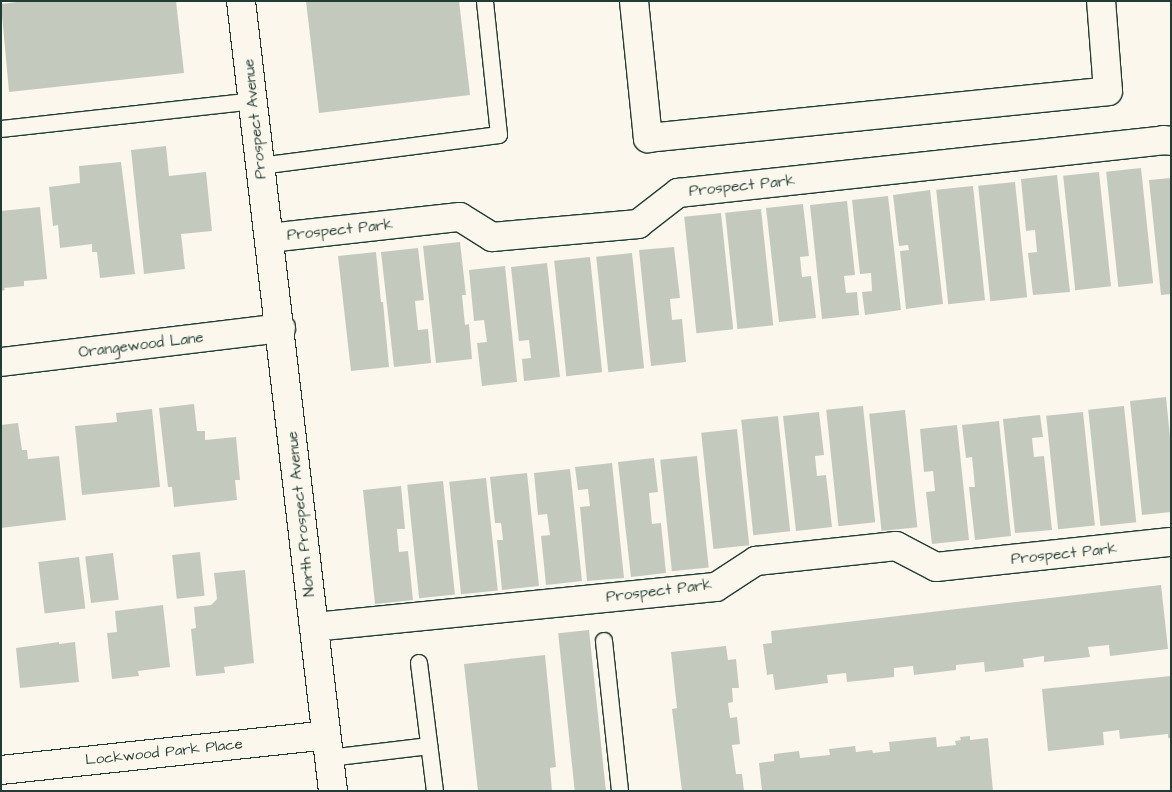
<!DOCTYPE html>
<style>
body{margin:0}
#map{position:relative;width:1172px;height:792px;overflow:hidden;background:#fbf7ec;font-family:"Architects Daughter",sans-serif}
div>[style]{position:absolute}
.building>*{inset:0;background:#c4c9be;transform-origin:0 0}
.roads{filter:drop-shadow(1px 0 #1f3d34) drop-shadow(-1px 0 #1f3d34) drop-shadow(0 1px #1f3d34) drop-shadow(0 -1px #1f3d34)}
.lane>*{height:16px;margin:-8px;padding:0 8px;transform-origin:8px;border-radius:8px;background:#fbf7ec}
.street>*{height:28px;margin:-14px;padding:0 14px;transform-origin:14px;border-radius:14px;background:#fbf7ec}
.secondary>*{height:28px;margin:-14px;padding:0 14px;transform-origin:14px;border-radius:14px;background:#fbf7ec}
span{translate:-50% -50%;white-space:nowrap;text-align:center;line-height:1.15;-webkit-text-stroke:4px #fbf7ec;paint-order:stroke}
.street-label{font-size:15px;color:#1f3d34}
.frame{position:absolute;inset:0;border:2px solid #1f3d34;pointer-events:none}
</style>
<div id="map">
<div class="building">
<div style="clip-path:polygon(25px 1px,176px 1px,184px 73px,9px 92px,1px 4px)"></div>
<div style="clip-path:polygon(306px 1px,459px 1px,470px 95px,319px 113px)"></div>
<div style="clip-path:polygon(166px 146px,169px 176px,206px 172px,212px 231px,181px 234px,185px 269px,144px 274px,131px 150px)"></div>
<div style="clip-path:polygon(121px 162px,135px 274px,100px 278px,97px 252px,92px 252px,92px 244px,60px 248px,58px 225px,53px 226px,49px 187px,80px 183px,79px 166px)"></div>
<div style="left:1141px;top:168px;width:116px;height:35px;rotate:84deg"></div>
<div style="left:1099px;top:172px;width:115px;height:36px;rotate:84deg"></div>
<div style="clip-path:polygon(1057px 175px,1070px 292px,1033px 295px,1028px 253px,1037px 252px,1035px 230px,1026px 231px,1021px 179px)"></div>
<div style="clip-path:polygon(1171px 178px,1171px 294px,1161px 295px,1149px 180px)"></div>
<div style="left:1015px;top:182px;width:116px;height:37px;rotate:84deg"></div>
<div style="left:973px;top:186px;width:115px;height:37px;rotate:84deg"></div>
<div style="clip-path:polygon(930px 190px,943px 304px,906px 309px,900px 251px,909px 250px,908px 245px,899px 246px,893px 195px)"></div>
<div style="clip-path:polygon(888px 196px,901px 310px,865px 315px,862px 292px,872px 291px,871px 273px,860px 274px,852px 200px)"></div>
<div style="clip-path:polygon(847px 201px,855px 275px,844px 276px,846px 293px,857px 292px,859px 315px,822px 319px,810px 205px)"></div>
<div style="clip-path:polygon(803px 204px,809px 256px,800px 257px,802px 277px,811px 276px,816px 318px,779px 322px,766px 208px)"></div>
<div style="clip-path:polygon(40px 207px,47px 279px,24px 281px,24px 286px,4px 288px,5px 290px,1px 291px,1px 211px)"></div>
<div style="left:761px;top:209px;width:117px;height:36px;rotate:84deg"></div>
<div style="left:721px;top:213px;width:117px;height:37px;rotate:84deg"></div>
<div style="clip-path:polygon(460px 242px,466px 295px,462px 295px,465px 325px,469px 324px,472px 359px,436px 363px,423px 246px)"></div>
<div style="clip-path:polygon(674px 247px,680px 298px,670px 299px,672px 320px,682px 319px,686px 362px,651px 366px,639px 250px)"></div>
<div style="clip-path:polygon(418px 248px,424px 300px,415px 301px,418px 330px,428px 329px,431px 363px,394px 367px,381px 252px)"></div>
<div style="clip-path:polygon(376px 252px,381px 302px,383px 302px,389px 367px,351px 371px,338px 256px)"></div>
<div style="left:632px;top:253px;width:116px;height:36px;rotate:84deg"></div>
<div style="left:590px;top:257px;width:116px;height:36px;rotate:84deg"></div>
<div style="clip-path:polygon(547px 263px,560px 377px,524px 381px,522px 359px,531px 358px,529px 340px,519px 341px,511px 267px)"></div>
<div style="clip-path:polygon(505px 266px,517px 382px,482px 386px,477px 343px,487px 342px,484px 320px,474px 321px,469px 270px)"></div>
<div style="clip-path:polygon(1166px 397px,1171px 447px,1171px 512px,1142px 515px,1130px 401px)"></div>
<div style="clip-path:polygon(194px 404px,197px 431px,205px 431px,205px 440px,236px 437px,240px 480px,235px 480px,237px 500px,174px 507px,172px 487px,168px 487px,159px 408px)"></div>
<div style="left:863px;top:406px;width:117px;height:37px;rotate:84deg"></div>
<div style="left:1124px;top:406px;width:117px;height:36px;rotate:84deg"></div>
<div style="clip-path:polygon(152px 409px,160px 487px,82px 495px,75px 426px,117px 422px,116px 413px)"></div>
<div style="left:905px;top:410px;width:118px;height:36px;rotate:84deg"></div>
<div style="clip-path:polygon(819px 412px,824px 455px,815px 456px,817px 476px,826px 475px,832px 527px,796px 531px,783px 416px)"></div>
<div style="left:1083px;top:412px;width:114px;height:37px;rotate:84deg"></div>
<div style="clip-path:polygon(1040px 415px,1043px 437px,1032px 438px,1034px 457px,1044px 456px,1052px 530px,1015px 533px,1003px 419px)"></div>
<div style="left:778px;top:416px;width:116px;height:37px;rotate:84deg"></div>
<div style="clip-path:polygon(999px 421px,1011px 536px,975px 540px,969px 487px,975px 487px,972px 457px,966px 458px,962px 425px)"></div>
<div style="clip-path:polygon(18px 423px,22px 450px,27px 450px,28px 459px,59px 456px,66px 520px,1px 528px,1px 425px)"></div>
<div style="clip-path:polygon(957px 425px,969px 540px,932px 544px,926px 492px,935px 491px,933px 471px,924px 472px,920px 429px)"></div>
<div style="left:737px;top:429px;width:117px;height:36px;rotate:84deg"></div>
<div style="left:697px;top:456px;width:112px;height:37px;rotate:84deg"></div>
<div style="clip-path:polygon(654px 458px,658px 492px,649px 493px,652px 524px,661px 523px,666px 573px,631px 577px,618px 462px)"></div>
<div style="clip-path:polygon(612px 463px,624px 578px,587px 581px,580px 507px,590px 506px,588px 489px,578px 490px,575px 467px)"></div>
<div style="clip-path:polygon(570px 469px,582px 581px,546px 585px,541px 536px,550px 535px,547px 514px,538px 515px,534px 473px)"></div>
<div style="clip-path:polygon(527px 473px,539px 586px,502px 590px,497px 540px,503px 540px,501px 523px,495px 523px,490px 477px)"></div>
<div style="left:486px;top:478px;width:113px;height:37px;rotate:84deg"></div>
<div style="left:443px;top:481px;width:114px;height:36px;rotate:84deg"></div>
<div style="clip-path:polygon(401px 486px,405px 529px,397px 529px,399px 552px,408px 551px,413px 600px,375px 604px,363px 490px)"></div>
<div style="left:200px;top:552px;width:44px;height:28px;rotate:84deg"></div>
<div style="left:113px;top:553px;width:47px;height:28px;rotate:83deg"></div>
<div style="left:79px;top:557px;width:52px;height:41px;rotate:83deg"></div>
<div style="clip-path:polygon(245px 570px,254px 663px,224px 667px,225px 673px,196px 676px,191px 629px,196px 628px,194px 607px,211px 605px,217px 599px,214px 573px)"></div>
<div style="clip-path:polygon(1161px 585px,1168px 649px,1110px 656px,1109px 645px,1088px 647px,1090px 657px,1044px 662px,1044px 656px,1023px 659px,1024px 667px,985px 672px,984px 662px,956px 665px,956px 670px,914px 675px,913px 666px,894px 668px,894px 677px,847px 682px,846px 673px,827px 675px,828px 683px,775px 690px,773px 674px,767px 675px,763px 644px,772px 643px,771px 631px)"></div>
<div style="clip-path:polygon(163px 605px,170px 667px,138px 671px,139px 676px,112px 679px,107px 633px,117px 632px,115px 611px)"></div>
<div style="left:589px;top:630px;width:162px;height:31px;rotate:84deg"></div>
<div style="clip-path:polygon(59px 642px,59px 644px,75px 642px,79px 682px,20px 688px,16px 648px)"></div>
<div style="clip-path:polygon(726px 646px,728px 660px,736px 659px,739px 688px,732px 688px,733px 702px,728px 703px,730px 718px,737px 717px,740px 744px,732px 745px,736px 774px,742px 774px,744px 791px,682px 791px,672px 709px,677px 708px,671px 652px)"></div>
<div style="clip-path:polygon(545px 655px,556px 767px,550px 768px,552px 791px,478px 791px,464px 664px)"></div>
<div style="clip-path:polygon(1171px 676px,1171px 738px,1168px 738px,1168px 734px,1120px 739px,1119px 730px,1103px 732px,1104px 745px,1048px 751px,1042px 689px)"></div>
<div style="clip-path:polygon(970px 736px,970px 740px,988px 738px,993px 791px,762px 791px,759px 763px,774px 761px,774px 754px,799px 751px,800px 758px,830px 755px,829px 749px,855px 746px,856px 752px,872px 750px,873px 753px,890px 751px,889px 742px,936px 737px,937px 747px,956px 745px,955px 741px,961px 740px,960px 737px)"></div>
</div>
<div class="roads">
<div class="lane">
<div style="left:1px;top:129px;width:254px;rotate:-6.3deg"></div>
<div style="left:260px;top:166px;width:241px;rotate:-7.4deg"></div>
<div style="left:499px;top:135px;width:135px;rotate:-96deg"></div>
<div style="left:604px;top:641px;width:151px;rotate:83.9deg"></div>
<div style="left:419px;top:663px;width:129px;rotate:82.9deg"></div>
<div style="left:329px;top:758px;width:101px;rotate:-6.8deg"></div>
</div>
<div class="street">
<div style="left:634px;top:1px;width:138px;rotate:84.2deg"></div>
<div style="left:648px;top:138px;width:462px;rotate:-5.8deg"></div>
<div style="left:1108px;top:91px;width:90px;rotate:-94.4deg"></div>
<div style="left:269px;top:238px;width:192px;rotate:-6.3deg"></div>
<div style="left:460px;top:217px;width:38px;rotate:32deg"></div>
<div style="left:492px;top:237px;width:147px;rotate:-5.1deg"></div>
<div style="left:638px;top:224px;width:51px;rotate:-37.8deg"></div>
<div style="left:678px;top:193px;width:488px;rotate:-6.2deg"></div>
<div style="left:1163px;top:140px;width:8px;rotate:7deg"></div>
<div style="left:1px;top:362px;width:282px;rotate:-6.9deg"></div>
<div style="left:314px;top:627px;width:404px;rotate:-5.7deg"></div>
<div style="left:716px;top:587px;width:48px;rotate:-33deg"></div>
<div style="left:756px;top:561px;width:141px;rotate:-6.1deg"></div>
<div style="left:896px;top:546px;width:45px;rotate:27.7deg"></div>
<div style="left:936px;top:567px;width:236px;rotate:-6.1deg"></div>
<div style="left:1px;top:770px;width:327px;rotate:-6.1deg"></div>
</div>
<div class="secondary">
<div style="left:241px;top:1px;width:795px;rotate:83.36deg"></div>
</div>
</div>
<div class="street-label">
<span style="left:255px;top:119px;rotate:-96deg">Prospect Avenue</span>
<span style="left:742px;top:186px;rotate:-6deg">Prospect Park</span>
<span style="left:340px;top:230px;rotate:-6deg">Prospect Park</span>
<span style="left:141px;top:345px;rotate:-7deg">Orangewood Lane</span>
<span style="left:301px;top:514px;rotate:-96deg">North Prospect Avenue</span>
<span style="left:1064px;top:554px;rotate:-6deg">Prospect Park</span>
<span style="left:659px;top:591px;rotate:-7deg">Prospect Park</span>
<span style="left:164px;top:752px;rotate:-6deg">Lockwood Park Place</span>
</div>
<div class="frame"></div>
</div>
